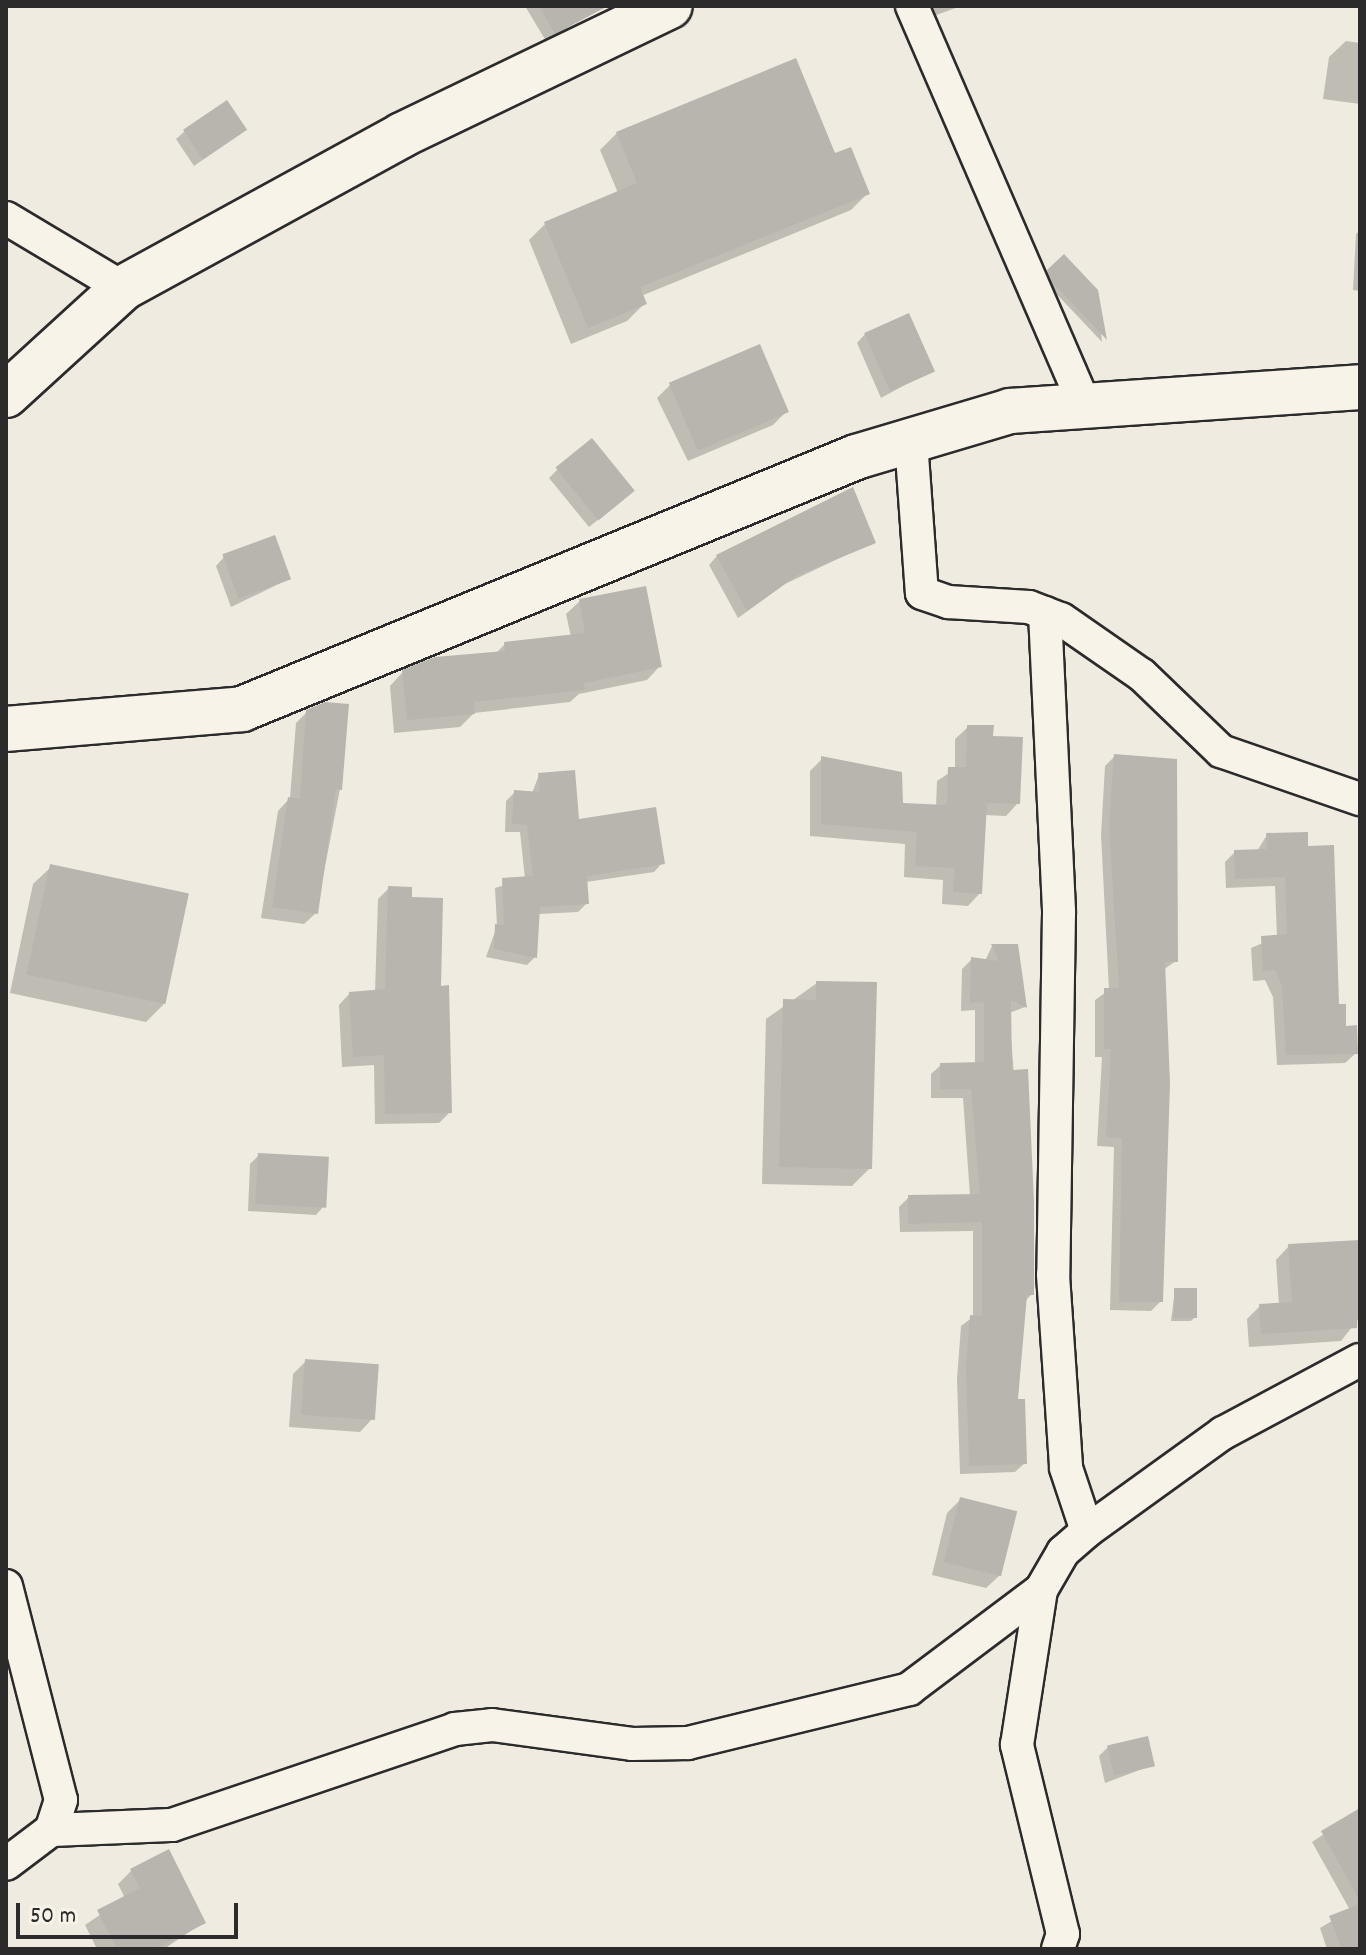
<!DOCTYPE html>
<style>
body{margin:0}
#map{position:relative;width:1366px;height:1955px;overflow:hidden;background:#efebe0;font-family:Dekko,sans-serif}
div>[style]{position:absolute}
.shadow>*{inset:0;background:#0003}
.building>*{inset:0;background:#b8b5ae;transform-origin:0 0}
.roads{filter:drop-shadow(2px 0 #2b2b2b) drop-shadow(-2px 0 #2b2b2b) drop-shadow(0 2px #2b2b2b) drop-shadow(0 -2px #2b2b2b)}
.street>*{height:32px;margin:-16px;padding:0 16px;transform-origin:16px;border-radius:16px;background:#f7f3e8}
.secondary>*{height:44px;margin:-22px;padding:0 22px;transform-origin:22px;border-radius:22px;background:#f7f3e8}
span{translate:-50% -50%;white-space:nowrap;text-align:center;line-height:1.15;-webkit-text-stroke:8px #f7f3e8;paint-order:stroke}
.frame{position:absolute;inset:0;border:8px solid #2b2b2b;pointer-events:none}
.scale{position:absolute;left:16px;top:1903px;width:222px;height:36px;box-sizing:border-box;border:4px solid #2b2b2b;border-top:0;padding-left:10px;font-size:24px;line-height:28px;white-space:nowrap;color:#2b2b2b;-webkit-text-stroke:6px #f7f3e8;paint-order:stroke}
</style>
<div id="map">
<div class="shadow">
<div style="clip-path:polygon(525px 6px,576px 6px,583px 18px,546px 41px)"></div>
<div style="clip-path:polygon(907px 6px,961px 6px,920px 21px)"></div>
<div style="clip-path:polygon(1346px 41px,1360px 43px,1360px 104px,1323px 99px,1329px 57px)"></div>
<div style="clip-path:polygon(245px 130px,194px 166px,176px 139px,185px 131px)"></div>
<div style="clip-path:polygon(617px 133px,834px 156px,868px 193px,851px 210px,641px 296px,644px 304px,627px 321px,571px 344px,529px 240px,546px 223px,618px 193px,600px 150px)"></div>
<div style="clip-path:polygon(1360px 230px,1360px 291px,1353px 290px,1356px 234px)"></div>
<div style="clip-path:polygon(1064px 257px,1097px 291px,1102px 342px,1049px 286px,1044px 275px)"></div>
<div style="clip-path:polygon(865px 334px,932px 370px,881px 398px,857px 343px)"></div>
<div style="clip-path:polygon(670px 385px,787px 411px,773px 425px,688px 461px,657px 398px)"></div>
<div style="clip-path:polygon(558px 469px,624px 499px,589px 527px,549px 478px)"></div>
<div style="clip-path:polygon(873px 542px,785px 584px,738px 618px,709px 565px,717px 556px)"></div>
<div style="clip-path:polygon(224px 557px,289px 579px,231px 607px,216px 566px)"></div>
<div style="clip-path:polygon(580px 601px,660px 666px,647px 680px,579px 694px,570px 702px,474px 713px,460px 727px,394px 733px,390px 686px,403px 672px,495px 654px,505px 644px,571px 637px,566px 614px)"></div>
<div style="clip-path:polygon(307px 712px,340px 789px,316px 913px,304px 924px,261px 918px,278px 811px,290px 798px,296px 723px)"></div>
<div style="clip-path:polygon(968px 727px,991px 738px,1018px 803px,1006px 816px,984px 815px,980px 893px,968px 906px,942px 904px,943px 880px,904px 877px,905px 844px,810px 836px,810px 771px,822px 759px,901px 805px,936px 807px,937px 781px,955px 769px,955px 739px)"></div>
<div style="clip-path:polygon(1115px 756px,1176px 961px,1163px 970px,1161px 1301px,1151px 1311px,1110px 1310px,1114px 1147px,1097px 1146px,1102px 1057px,1095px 1057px,1095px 1000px,1109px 990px,1101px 835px,1105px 766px)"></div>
<div style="clip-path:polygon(539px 775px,577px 821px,662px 863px,654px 872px,586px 882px,587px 903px,578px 912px,538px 914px,535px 957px,527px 965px,486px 957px,497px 926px,495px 888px,525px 879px,520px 832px,505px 832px,506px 801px,515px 792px,532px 793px)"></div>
<div style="clip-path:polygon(1306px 834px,1337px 1006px,1356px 1053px,1345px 1063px,1277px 1065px,1273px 997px,1265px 980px,1253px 981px,1251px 948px,1277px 937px,1275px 886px,1226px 888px,1225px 862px,1235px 852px,1257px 851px,1267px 835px)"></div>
<div style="clip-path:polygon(51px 867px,164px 1004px,146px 1022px,10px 993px,33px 884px)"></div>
<div style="clip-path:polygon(389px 888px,410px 899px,439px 988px,450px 1112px,439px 1123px,375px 1124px,374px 1065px,342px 1067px,339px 1005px,350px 993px,375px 992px,378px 899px)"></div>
<div style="clip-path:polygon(992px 946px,1016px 946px,1025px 1007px,1009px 1013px,1032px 1294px,1024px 1302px,1016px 1401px,1025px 1463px,1015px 1472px,960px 1474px,957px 1379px,961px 1326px,973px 1317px,973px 1231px,900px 1232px,899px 1207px,909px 1197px,970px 1196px,963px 1098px,931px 1098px,931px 1074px,941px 1065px,975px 1064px,975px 1010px,961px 1011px,962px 969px,972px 959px,985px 961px)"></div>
<div style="clip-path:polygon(817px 983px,870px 1168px,852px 1186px,762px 1184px,766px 1019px)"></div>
<div style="clip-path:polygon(259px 1155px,324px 1206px,316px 1215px,248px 1211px,250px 1164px)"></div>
<div style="clip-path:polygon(1360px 1242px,1360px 1317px,1341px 1341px,1249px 1347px,1247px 1319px,1260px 1306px,1279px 1305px,1276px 1260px,1289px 1246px)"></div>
<div style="clip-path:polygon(1175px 1290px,1195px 1317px,1191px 1321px,1171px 1321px)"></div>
<div style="clip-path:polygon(306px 1361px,373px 1418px,360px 1432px,289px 1427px,293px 1374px)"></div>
<div style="clip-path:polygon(961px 1499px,1000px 1575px,986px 1588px,932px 1575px,947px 1513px)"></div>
<div style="clip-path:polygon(1108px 1747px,1153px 1765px,1105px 1783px,1099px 1756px)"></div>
<div style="clip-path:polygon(1360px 1810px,1360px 1949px,1327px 1949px,1320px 1928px,1350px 1910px,1312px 1842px)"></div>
<div style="clip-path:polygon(131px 1871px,204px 1922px,164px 1949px,97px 1949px,85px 1925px,125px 1898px,118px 1884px)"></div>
</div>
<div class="building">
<div style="clip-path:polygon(539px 6px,608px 6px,555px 34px)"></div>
<div style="clip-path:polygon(796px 58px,835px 153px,851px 147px,870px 194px,640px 287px,647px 304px,588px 328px,544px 222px,637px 183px,616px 132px)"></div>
<div style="left:227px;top:100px;width:36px;height:53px;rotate:56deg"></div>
<div style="clip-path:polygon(1064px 254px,1098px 290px,1107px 340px,1052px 282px,1047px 270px)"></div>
<div style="left:909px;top:313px;width:64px;height:49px;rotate:66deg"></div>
<div style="left:760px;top:344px;width:74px;height:99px;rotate:67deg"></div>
<div style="left:592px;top:438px;width:68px;height:47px;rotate:51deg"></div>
<div style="clip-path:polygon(853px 487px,876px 543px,796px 576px,747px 611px,716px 555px)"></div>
<div style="left:275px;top:535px;width:47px;height:56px;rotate:70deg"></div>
<div style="clip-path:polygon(646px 586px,662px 667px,584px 683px,585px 690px,474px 702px,475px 714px,407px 720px,402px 670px,435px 657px,505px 651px,504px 642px,585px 633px,579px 599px)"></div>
<div style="clip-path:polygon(325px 702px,349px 704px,342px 790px,336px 789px,318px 914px,272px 907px,288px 797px,300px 799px,306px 710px)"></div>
<div style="clip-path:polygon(967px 725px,994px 725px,993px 736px,1023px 737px,1020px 804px,987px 803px,982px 894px,953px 892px,955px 868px,915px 866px,917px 832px,821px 824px,821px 756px,902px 772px,903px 803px,947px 805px,948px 767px,966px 767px)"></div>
<div style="clip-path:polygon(1114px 754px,1177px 759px,1178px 962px,1165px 962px,1170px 1083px,1163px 1302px,1119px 1302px,1122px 1138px,1106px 1137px,1111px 1049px,1104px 1049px,1104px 988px,1119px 988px,1109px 824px)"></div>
<div style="clip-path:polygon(575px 770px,579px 819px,656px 807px,665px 864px,587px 876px,589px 904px,540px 907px,537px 958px,494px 949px,495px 924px,504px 925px,502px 878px,533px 876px,527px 825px,512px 824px,514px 790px,540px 792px,538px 773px)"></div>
<div style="clip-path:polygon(1308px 832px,1308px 846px,1334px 845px,1339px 1004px,1346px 1004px,1346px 1026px,1357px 1025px,1358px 1054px,1286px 1055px,1282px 986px,1275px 970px,1263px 971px,1261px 936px,1287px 934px,1285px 877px,1235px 879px,1234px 850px,1267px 849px,1266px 833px)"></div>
<div style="left:50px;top:864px;width:142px;height:113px;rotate:12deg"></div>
<div style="clip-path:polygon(388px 886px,412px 887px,412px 897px,443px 898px,441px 986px,449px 985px,452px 1113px,385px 1114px,384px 1055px,353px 1057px,349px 992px,385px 989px)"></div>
<div style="clip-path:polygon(991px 944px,1018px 944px,1027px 1008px,1011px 1000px,1012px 1070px,1028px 1069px,1034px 1202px,1034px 1295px,1027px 1295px,1018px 1399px,1025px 1399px,1027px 1464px,969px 1466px,966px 1368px,970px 1315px,982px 1316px,982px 1222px,908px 1224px,908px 1195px,980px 1194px,971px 1089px,940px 1089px,940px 1063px,984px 1062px,984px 1002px,970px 1003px,971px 957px,999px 961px)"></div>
<div style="clip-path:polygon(816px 981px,877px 982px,872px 1169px,779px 1167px,783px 999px,816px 1000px)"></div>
<div style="left:258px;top:1153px;width:71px;height:51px;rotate:3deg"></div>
<div style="clip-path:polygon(1360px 1240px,1357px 1328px,1261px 1334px,1259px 1304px,1292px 1302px,1288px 1244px)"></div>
<div style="left:1174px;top:1288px;width:23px;height:30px"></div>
<div style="left:305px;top:1359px;width:74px;height:56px;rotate:4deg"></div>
<div style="left:960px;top:1497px;width:59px;height:67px;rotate:14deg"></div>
<div style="left:1148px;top:1736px;width:31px;height:42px;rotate:77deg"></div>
<div style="clip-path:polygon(1360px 1808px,1360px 1901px,1321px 1831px)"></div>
<div style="clip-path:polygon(169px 1849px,206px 1923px,155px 1949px,117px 1949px,97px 1910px,140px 1888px,130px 1869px)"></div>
<div style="clip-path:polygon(1360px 1904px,1360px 1949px,1342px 1949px,1329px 1916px)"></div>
</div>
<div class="roads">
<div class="street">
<div style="left:912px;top:6px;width:434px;rotate:66.6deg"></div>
<div style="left:6px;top:218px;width:136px;rotate:30.9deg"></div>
<div style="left:911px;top:441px;width:152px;rotate:85.9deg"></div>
<div style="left:922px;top:593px;width:28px;rotate:19deg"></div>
<div style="left:948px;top:602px;width:81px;rotate:3.5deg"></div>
<div style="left:1029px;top:607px;width:34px;rotate:21deg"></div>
<div style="left:1061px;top:619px;width:98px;rotate:34.7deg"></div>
<div style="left:1142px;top:675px;width:110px;rotate:43.9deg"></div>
<div style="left:1221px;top:751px;width:147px;rotate:19.1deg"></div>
<div style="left:1045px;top:613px;width:300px;rotate:87.3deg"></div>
<div style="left:1059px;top:913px;width:362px;rotate:90.9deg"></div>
<div style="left:1053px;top:1275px;width:193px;rotate:86.1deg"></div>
<div style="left:1066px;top:1468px;width:66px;rotate:71.6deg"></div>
<div style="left:6px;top:1586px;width:221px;rotate:75.6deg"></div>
<div style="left:61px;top:1800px;width:32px;rotate:108deg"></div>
<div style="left:51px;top:1830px;width:56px;rotate:142.9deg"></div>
<div style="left:51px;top:1830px;width:121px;rotate:-2.4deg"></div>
<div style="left:172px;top:1825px;width:299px;rotate:-18.7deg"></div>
<div style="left:455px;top:1729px;width:37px;rotate:-6deg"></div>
<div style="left:492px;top:1725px;width:141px;rotate:7.7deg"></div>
<div style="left:632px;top:1744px;width:56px;rotate:-1deg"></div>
<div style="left:688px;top:1743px;width:228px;rotate:-13.7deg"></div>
<div style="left:909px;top:1689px;width:165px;rotate:-36.9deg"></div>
<div style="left:1058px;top:1949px;width:16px;rotate:-72deg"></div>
<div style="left:1063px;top:1934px;width:195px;rotate:-103.7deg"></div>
<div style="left:1017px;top:1745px;width:157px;rotate:-81.2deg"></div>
<div style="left:1041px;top:1590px;width:44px;rotate:-59.9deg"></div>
<div style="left:1063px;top:1552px;width:32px;rotate:-41deg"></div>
<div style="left:1087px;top:1531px;width:168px;rotate:-35.8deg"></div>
<div style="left:1223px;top:1433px;width:155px;rotate:-28.1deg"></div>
</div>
<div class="secondary">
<div style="left:6px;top:395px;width:159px;rotate:-42.4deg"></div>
<div style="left:123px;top:288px;width:318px;rotate:-28.7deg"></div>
<div style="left:402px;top:135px;width:297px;rotate:-25.7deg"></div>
<div style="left:6px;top:729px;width:237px;rotate:-4.8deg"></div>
<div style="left:242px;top:709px;width:664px;rotate:-22.31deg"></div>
<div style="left:856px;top:457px;width:161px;rotate:-16.6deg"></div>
<div style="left:1010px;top:411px;width:351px;rotate:-3.9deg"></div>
</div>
</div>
<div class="frame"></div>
<div class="scale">50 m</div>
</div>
